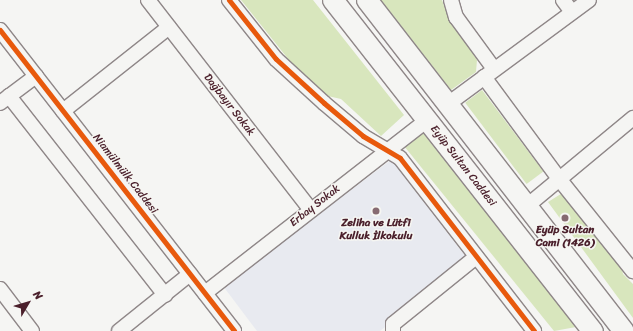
<!DOCTYPE html>
<meta charset="utf-8">
<style>
body{margin:0}
#map{position:relative;width:633px;height:331px;overflow:hidden;background:#f5f5f3;font-family:Sriracha,sans-serif}
div>[style]{position:absolute}
.built>*{inset:0;background:#e8eaf0}
.green>*{inset:0;background:#d8e6bd;transform-origin:0 0}
.roads{filter:drop-shadow(1px 0 #8f8788) drop-shadow(-1px 0 #8f8788) drop-shadow(0 1px #8f8788) drop-shadow(0 -1px #8f8788)}
.minor>*{height:14px;margin:-7px;padding:0 7px;transform-origin:7px;border-radius:7px;background:#f5f5f3}
.secondary>*{height:20px;margin:-10px;padding:0 10px;transform-origin:10px;border-radius:10px;background:#f5f5f3}
.cycleway>*{height:5px;margin:-2.5px;padding:0 2.5px;transform-origin:2.5px;border-radius:2.5px;background:#e8590c}
.dots>*{width:11px;height:11px;translate:-50% -50%;box-sizing:border-box;border:2px solid #f6f6f2;border-radius:50%}
span{translate:-50% -50%;white-space:nowrap;text-align:center;line-height:1.15;-webkit-text-stroke:3px #f6f6f2;paint-order:stroke}
.street-label{font-size:11px;color:#4a1f2b}
.poi-label{font-size:11px;color:#4a1f2b;font-weight:700}
.north{position:absolute;left:8px;top:283px;width:40px;height:40px;-webkit-text-stroke:3px #f6f6f2;paint-order:stroke;rotate:52deg;font-size:11px;font-weight:700;line-height:16px;text-align:center;color:#4a1f2b}
.north::after{content:'';display:block;margin:auto;width:14px;height:18px;background:#4a1f2b;clip-path:polygon(50% 0,100% 100%,50% 72%,0 100%)}
</style>
<div id="map">
<div class="built">
<div style="clip-path:polygon(391px 160px,469px 261px,380px 331px,257px 331px,223px 286px)"></div>
</div>
<div class="green">
<div style="clip-path:polygon(241px 0,313px 0,404px 115px,381px 136px,341px 99px,319px 94px,309px 85px)"></div>
<div style="clip-path:polygon(381px 0,442px 0,447px 14px,477px 60px,476px 72px,451px 90px)"></div>
<div style="left:482px;top:90px;width:102px;height:21px;rotate:53deg"></div>
<div style="clip-path:polygon(423px 133px,576px 327px,554px 331px,404px 146px)"></div>
<div style="clip-path:polygon(564px 192px,622px 268px,623px 274px,633px 284px,633px 318px,548px 202px)"></div>
</div>
<div class="roads">
<div class="minor">
<div style="left:148px;top:0;width:264px;rotate:52.2deg"></div>
<div style="left:229px;top:0;width:75px;rotate:51.5deg"></div>
<div style="left:276px;top:59px;width:65px;rotate:42.5deg"></div>
<div style="left:324px;top:103px;width:51px;rotate:40.2deg"></div>
<div style="left:363px;top:136px;width:43px;rotate:30.7deg"></div>
<div style="left:400px;top:158px;width:219px;rotate:52.2deg"></div>
<div style="left:451px;top:0;width:18px;rotate:74deg"></div>
<div style="left:456px;top:17px;width:64px;rotate:53.8deg"></div>
<div style="left:563px;top:0;width:15px;rotate:53deg"></div>
<div style="left:0;top:30px;width:381px;rotate:52.1deg"></div>
<div style="left:484px;top:77px;width:128px;rotate:53.6deg"></div>
<div style="left:560px;top:180px;width:117px;rotate:51.3deg"></div>
<div style="left:9px;top:96px;width:253px;rotate:51.9deg"></div>
<div style="left:0;top:103px;width:45px;rotate:-36.9deg"></div>
<div style="left:448px;top:104px;width:175px;rotate:-36.4deg"></div>
<div style="left:63px;top:111px;width:135px;rotate:-38.4deg"></div>
<div style="left:527px;top:206px;width:138px;rotate:-39.7deg"></div>
<div style="left:0;top:289px;width:53px;rotate:52.7deg"></div>
<div style="left:205px;top:293px;width:281px;rotate:-37.9deg"></div>
<div style="left:119px;top:331px;width:91px;rotate:-38.8deg"></div>
<div style="left:393px;top:331px;width:7px;rotate:-90deg"></div>
<div style="left:393px;top:324px;width:107px;rotate:-38.9deg"></div>
</div>
<div class="secondary">
<div style="left:333px;top:0;width:421px;rotate:51.9deg"></div>
<div style="left:367px;top:0;width:419px;rotate:52.2deg"></div>
</div>
</div>
<div class="cycleway">
<div style="left:229px;top:0;width:75px;rotate:51.5deg"></div>
<div style="left:276px;top:59px;width:65px;rotate:42.5deg"></div>
<div style="left:324px;top:103px;width:51px;rotate:40.2deg"></div>
<div style="left:363px;top:136px;width:43px;rotate:30.7deg"></div>
<div style="left:400px;top:158px;width:219px;rotate:52.2deg"></div>
<div style="left:0;top:30px;width:381px;rotate:52.1deg"></div>
</div>
<div class="dots">
<div style="left:376px;top:211px;background:#866a71"></div>
<div style="left:565px;top:218px;background:#866a71"></div>
</div>
<div class="street-label">
<span style="left:229px;top:105px;rotate:52deg">Dağbayır Sokak</span>
<span style="left:463px;top:166px;rotate:52deg">Eyüp Sultan Caddesi</span>
<span style="left:125px;top:174px;rotate:52deg">Niamülmülk Caddesi</span>
<span style="left:315px;top:206px;rotate:-38deg">Erbay Sokak</span>
</div>
<div class="poi-label">
<span style="left:376px;top:230px">Zeliha ve Lütfi<br>Kulluk İlkokulu</span>
<span style="left:565px;top:237px">Eyüp Sultan<br>Cami (1426)</span>
</div>
<div class="north">N</div>
</div>
